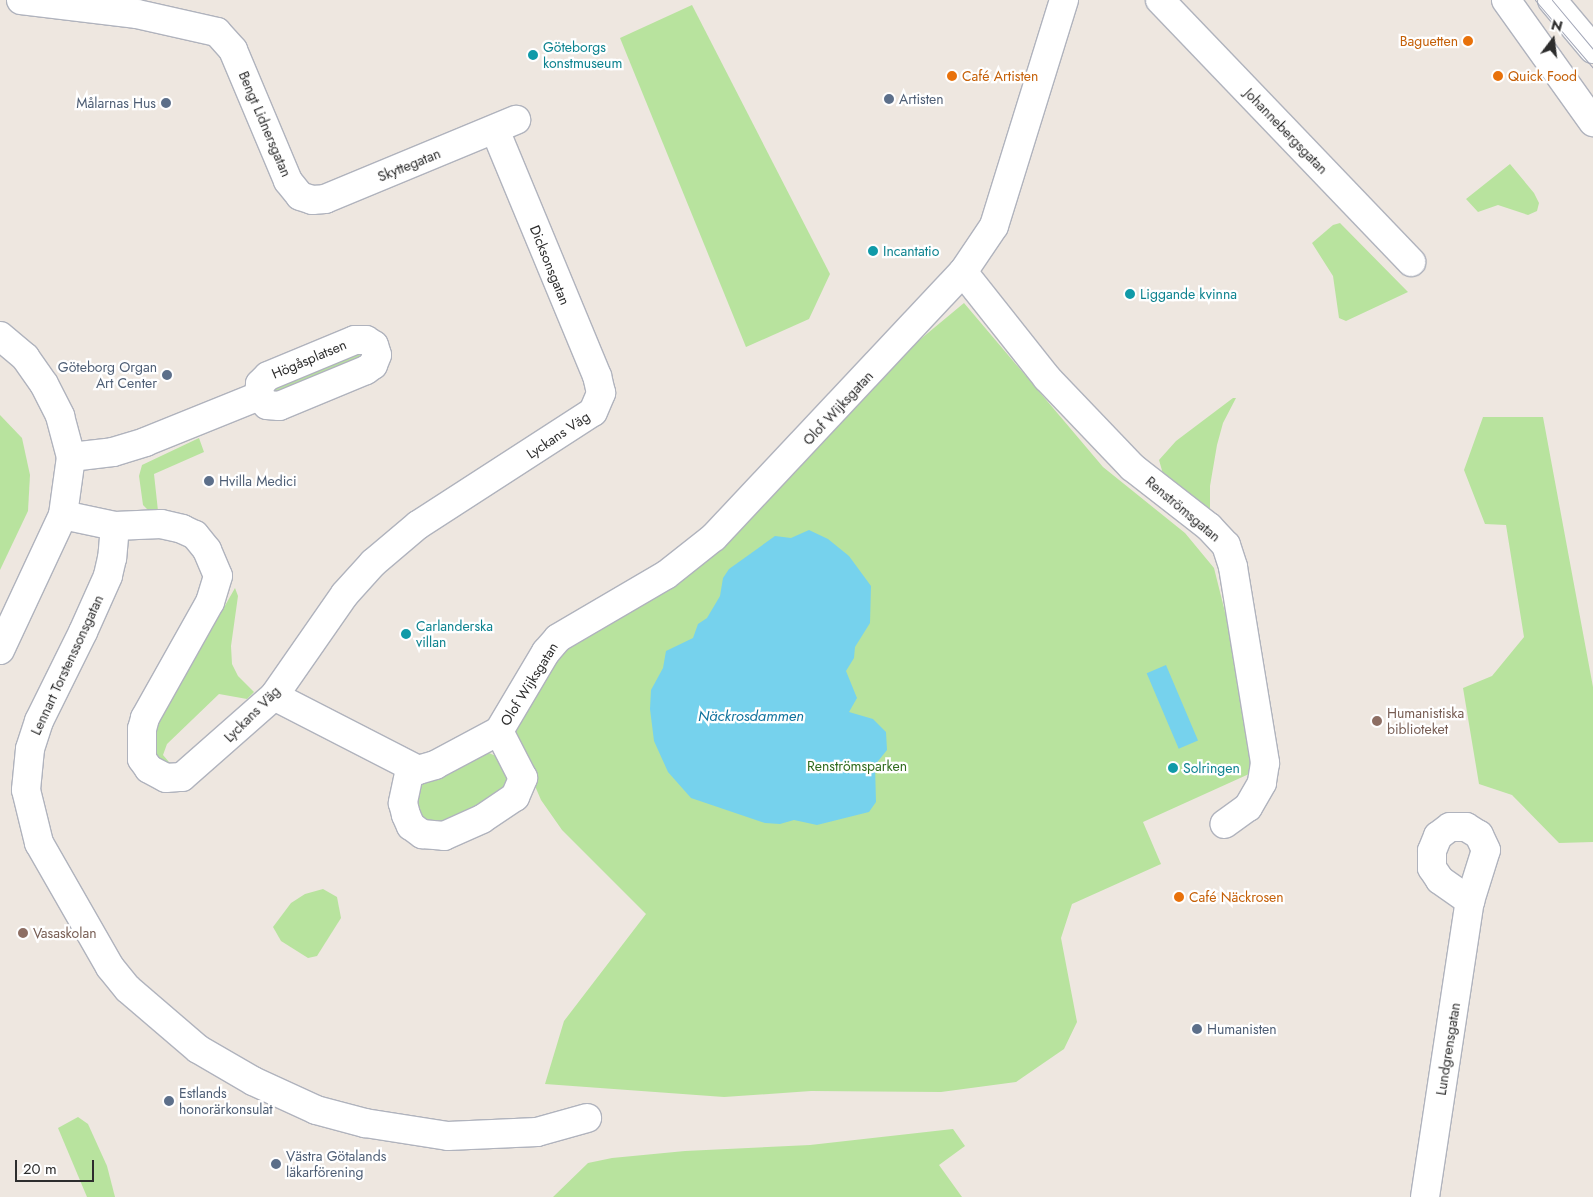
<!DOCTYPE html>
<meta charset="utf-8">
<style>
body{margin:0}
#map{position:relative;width:1593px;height:1197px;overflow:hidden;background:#eee7e0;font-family:Jost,sans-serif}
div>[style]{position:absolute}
.green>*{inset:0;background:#b8e39e}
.water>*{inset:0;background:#76d2ed;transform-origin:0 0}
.roads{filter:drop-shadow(1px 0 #b0b3bd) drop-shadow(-1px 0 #b0b3bd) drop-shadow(0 1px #b0b3bd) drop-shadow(0 -1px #b0b3bd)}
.minor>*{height:28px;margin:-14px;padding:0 14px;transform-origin:14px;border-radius:14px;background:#fff}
.tram>*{height:1px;margin:-0.5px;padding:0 0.5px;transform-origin:0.5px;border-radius:0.5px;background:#a2a6b7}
.dots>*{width:14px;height:14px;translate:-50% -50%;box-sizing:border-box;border:2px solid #fff;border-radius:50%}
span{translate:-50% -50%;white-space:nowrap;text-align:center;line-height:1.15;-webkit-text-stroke:4.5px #fff;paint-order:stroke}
.food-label{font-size:14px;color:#c56008}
.right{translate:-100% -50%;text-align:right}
.left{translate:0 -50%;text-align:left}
.culture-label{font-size:14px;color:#0d838f}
.service-label{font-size:14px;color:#4e5e75}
.street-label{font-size:14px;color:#2d2d2d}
.education-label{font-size:14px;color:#785e54}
.park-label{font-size:14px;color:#306b1d}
.water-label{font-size:15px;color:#10739e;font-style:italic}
.north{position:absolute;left:1528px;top:15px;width:50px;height:50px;-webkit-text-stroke:4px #fff;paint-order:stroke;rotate:15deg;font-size:14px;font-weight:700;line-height:20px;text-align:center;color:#2d2d2d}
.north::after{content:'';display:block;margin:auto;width:18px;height:22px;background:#2d2d2d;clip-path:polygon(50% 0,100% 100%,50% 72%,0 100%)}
.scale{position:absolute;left:15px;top:1160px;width:79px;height:22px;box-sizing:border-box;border:2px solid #2d2d2d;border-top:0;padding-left:6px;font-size:15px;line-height:18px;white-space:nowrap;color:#2d2d2d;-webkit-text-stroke:4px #fff;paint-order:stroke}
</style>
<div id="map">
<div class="green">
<div style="clip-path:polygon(692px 5px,830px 274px,809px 319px,746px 347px,620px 38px)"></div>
<div style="clip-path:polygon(1510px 164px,1534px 193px,1539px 203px,1537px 211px,1528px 215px,1498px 205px,1478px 212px,1466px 199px)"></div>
<div style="clip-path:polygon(1340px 223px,1408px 292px,1346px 321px,1339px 318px,1333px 276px,1312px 243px,1333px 225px)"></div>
<div style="clip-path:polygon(964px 303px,1103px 467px,1185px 533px,1214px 568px,1233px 644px,1252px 758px,1249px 774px,1143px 822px,1161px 864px,1072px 904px,1061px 938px,1077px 1022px,1064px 1049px,1016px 1082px,941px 1092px,811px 1091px,724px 1097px,545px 1084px,564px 1021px,646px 914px,562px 830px,541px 800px,510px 728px,555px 657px,675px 586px,893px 362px)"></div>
<div style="clip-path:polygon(354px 353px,362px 353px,363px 358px,276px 395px,271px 389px)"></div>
<div style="clip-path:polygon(1233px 398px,1236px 398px,1223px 423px,1217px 445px,1210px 486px,1210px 511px,1163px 474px,1159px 460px,1176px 441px)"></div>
<div style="clip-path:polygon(0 415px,22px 438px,30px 475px,28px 511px,0 570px)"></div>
<div style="clip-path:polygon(1483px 417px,1543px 417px,1593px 687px,1593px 842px,1559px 843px,1512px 795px,1479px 784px,1463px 688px,1492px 676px,1524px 637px,1506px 525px,1485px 524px,1464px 470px)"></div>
<div style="clip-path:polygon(199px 438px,204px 452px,154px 474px,158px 511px,148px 510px,143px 505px,139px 476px,142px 465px)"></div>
<div style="clip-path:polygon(235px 588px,238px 596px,231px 646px,232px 664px,238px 676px,254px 692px,247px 699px,219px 694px,167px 744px,163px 755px,169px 762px,181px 766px,170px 767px,155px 757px,155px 729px)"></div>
<div style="clip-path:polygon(487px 752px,500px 758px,510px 771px,508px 792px,445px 824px,423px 821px,414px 806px,417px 789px,422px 783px)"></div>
<div style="clip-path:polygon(323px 889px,337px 897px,341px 918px,317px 956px,308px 958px,281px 941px,273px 927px,291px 903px,305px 894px)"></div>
<div style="clip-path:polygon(78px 1117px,88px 1124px,107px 1166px,115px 1197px,87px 1197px,58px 1128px)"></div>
<div style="clip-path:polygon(953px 1129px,965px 1146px,939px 1165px,962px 1197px,553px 1197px,588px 1163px,612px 1158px,685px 1151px,810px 1145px)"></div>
</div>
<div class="water">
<div style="clip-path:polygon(809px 530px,828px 539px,849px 556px,871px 586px,870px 623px,855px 647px,854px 658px,846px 671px,857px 698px,849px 712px,873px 719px,886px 732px,887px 750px,875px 765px,876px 802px,869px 812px,817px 825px,794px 820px,780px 824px,765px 823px,691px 798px,668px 772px,654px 741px,650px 709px,651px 690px,663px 668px,666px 651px,693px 638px,698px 624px,707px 618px,720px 596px,723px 578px,729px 569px,775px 536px,791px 538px)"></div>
<div style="left:1166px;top:665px;width:82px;height:21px;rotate:67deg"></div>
</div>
<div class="roads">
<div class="minor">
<div style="left:21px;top:0;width:117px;rotate:6.9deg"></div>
<div style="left:137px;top:14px;width:82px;rotate:12.7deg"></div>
<div style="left:217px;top:32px;width:24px;rotate:48deg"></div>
<div style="left:233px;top:50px;width:142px;rotate:67.2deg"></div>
<div style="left:288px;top:181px;width:19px;rotate:51deg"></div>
<div style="left:300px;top:196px;width:13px;rotate:18deg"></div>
<div style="left:312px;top:200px;width:13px;rotate:-4deg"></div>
<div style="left:325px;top:199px;width:207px;rotate:-22.5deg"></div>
<div style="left:1160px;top:0;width:363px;rotate:46.2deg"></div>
<div style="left:1506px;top:0;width:150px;rotate:54.5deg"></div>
<div style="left:1552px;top:0;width:64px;rotate:50.1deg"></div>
<div style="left:963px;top:272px;width:135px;rotate:51.6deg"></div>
<div style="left:1047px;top:378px;width:123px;rotate:46.3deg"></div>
<div style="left:1132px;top:467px;width:98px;rotate:37.9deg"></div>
<div style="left:1209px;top:527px;width:25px;rotate:47deg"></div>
<div style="left:1226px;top:545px;width:23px;rotate:72deg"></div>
<div style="left:1233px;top:567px;width:199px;rotate:80.7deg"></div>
<div style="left:1265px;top:763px;width:20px;rotate:99deg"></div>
<div style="left:1262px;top:783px;width:28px;rotate:120deg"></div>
<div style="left:1248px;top:807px;width:29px;rotate:144deg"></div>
<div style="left:0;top:336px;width:33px;rotate:40deg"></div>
<div style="left:25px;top:357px;width:33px;rotate:55deg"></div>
<div style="left:44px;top:384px;width:36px;rotate:63deg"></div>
<div style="left:60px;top:416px;width:42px;rotate:75deg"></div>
<div style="left:71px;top:457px;width:59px;rotate:97.9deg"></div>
<div style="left:63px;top:515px;width:149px;rotate:115deg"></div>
<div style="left:355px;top:340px;width:11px"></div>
<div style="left:366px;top:340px;width:9px;rotate:32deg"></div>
<div style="left:374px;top:345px;width:10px;rotate:73deg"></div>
<div style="left:377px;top:355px;width:11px;rotate:112deg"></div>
<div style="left:373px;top:365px;width:9px;rotate:144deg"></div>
<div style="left:366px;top:370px;width:94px;rotate:157.5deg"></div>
<div style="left:279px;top:406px;width:12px;rotate:-175deg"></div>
<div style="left:267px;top:405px;width:12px;rotate:-132deg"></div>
<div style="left:259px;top:396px;width:12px;rotate:-85deg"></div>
<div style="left:260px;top:384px;width:11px;rotate:-45deg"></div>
<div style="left:268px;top:376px;width:94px;rotate:-22.5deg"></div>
<div style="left:71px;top:457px;width:42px;rotate:-6.8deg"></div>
<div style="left:113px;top:452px;width:34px;rotate:-17deg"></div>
<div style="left:145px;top:442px;width:123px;rotate:-22deg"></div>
<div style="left:63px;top:515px;width:53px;rotate:11.9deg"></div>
<div style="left:115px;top:526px;width:32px;rotate:95deg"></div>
<div style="left:112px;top:558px;width:18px;rotate:103deg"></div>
<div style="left:108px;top:576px;width:61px;rotate:114.1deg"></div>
<div style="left:83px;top:632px;width:99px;rotate:116.3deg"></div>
<div style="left:39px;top:721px;width:29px;rotate:108deg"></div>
<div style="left:30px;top:749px;width:41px;rotate:95.6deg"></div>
<div style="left:26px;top:790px;width:55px;rotate:76.2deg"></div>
<div style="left:39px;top:843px;width:143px;rotate:60.2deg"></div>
<div style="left:110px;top:967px;width:28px;rotate:51deg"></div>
<div style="left:128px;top:989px;width:92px;rotate:40.6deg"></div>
<div style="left:198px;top:1049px;width:64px;rotate:30.2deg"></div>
<div style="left:253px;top:1081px;width:69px;rotate:24.7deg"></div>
<div style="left:316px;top:1110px;width:51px;rotate:14.9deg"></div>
<div style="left:365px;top:1123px;width:84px;rotate:8.9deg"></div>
<div style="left:448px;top:1136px;width:89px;rotate:-2.6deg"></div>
<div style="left:537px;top:1132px;width:52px;rotate:-15.6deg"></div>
<div style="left:115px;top:526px;width:46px;rotate:-2.5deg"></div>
<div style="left:161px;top:524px;width:22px;rotate:13deg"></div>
<div style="left:182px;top:529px;width:14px;rotate:25deg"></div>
<div style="left:195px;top:535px;width:19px;rotate:51deg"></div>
<div style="left:207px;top:550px;width:28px;rotate:67deg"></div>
<div style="left:218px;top:576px;width:27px;rotate:107deg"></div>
<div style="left:210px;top:602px;width:133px;rotate:119.3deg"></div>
<div style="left:145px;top:718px;width:11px;rotate:105deg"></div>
<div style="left:142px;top:729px;width:30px;rotate:90deg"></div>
<div style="left:142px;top:759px;width:12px;rotate:55deg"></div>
<div style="left:149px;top:769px;width:19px;rotate:28deg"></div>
<div style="left:166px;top:778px;width:16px;rotate:-4deg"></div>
<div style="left:182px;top:777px;width:123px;rotate:-41.4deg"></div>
<div style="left:274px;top:696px;width:124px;rotate:-55.2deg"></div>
<div style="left:345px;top:594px;width:42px;rotate:-47.9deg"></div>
<div style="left:373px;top:563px;width:59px;rotate:-40.2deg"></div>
<div style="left:418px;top:525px;width:208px;rotate:-32.9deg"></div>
<div style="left:593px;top:412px;width:21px;rotate:-67deg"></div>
<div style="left:601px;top:393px;width:17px;rotate:-103deg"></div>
<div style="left:597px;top:376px;width:266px;rotate:-112.5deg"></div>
<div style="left:274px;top:696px;width:162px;rotate:27.2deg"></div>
<div style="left:418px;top:770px;width:18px;rotate:-16deg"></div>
<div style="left:435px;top:765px;width:72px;rotate:-28deg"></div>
<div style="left:499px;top:731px;width:92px;rotate:-59.3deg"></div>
<div style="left:546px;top:652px;width:18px;rotate:-49deg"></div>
<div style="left:558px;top:638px;width:125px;rotate:-30.3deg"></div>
<div style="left:666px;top:575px;width:61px;rotate:-38.4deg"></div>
<div style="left:714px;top:537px;width:364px;rotate:-46.8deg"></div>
<div style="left:963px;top:272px;width:55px;rotate:-56deg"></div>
<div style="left:994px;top:226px;width:237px;rotate:-72.8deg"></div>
<div style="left:410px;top:769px;width:35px;rotate:102deg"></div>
<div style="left:403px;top:803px;width:12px;rotate:76deg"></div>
<div style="left:406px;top:815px;width:12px;rotate:66deg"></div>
<div style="left:411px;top:826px;width:14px;rotate:36deg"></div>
<div style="left:422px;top:834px;width:22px;rotate:5deg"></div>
<div style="left:444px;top:836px;width:42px;rotate:-24.1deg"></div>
<div style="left:482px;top:819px;width:40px;rotate:-34deg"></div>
<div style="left:515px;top:797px;width:21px;rotate:-67deg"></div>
<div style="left:523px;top:778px;width:53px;rotate:-117.1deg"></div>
<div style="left:1425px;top:1197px;width:299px;rotate:-81.4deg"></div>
<div style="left:1470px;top:901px;width:53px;rotate:-72.6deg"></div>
<div style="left:1486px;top:850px;width:17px;rotate:-115deg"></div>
<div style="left:1479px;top:835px;width:15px;rotate:-148deg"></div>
<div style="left:1466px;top:827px;width:16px;rotate:180deg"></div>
<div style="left:1450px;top:827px;width:15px;rotate:143deg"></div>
<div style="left:1438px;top:836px;width:16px;rotate:112deg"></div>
<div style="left:1432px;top:851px;width:17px;rotate:90deg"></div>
<div style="left:1432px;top:868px;width:14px;rotate:56deg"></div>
<div style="left:1440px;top:880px;width:37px;rotate:35deg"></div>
</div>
</div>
<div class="tram">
<div style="left:1535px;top:0;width:89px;rotate:49.5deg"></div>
<div style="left:1552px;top:0;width:64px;rotate:50.1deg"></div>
</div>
<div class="dots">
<div style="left:1468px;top:41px;background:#e8710a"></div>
<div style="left:533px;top:55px;background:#0f9aa8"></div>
<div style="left:952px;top:76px;background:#e8710a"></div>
<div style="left:1498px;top:76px;background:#e8710a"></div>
<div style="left:889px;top:99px;background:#5c6f8a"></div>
<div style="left:166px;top:103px;background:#5c6f8a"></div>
<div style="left:873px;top:251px;background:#0f9aa8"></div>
<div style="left:1130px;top:294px;background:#0f9aa8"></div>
<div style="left:167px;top:375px;background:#5c6f8a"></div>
<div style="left:209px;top:481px;background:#5c6f8a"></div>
<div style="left:406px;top:634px;background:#0f9aa8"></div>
<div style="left:1377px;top:721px;background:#8d6e63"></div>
<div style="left:1173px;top:768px;background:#0f9aa8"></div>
<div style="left:1179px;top:897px;background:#e8710a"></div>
<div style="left:23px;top:933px;background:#8d6e63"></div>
<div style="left:1197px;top:1029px;background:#5c6f8a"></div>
<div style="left:169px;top:1101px;background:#5c6f8a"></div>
<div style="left:276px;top:1164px;background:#5c6f8a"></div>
</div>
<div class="food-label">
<span class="right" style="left:1458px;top:41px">Baguetten</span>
<span class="left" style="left:962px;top:76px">Café Artisten</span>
<span class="left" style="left:1508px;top:76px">Quick Food</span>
<span class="left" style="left:1189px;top:897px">Café Näckrosen</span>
</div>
<div class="culture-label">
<span class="left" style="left:543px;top:55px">Göteborgs<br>konstmuseum</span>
<span class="left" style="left:883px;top:251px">Incantatio</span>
<span class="left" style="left:1140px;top:294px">Liggande kvinna</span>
<span class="left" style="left:416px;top:634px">Carlanderska<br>villan</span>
<span class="left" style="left:1183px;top:768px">Solringen</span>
</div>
<div class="service-label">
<span class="left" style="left:899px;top:99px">Artisten</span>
<span class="right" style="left:156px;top:103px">Målarnas Hus</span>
<span class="right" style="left:157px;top:375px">Göteborg Organ<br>Art Center</span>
<span class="left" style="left:219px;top:481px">Hvilla Medici</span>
<span class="left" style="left:1207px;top:1029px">Humanisten</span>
<span class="left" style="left:179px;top:1101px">Estlands<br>honorärkonsulat</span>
<span class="left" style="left:286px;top:1164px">Västra Götalands<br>läkarförening</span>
</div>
<div class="street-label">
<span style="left:265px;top:124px;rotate:67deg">Bengt Lidnersgatan</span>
<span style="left:1286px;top:131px;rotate:46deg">Johannebergsgatan</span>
<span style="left:409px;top:165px;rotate:-22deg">Skyttegatan</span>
<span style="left:550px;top:265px;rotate:68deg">Dicksonsgatan</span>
<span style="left:309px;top:359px;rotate:-23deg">Högåsplatsen</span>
<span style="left:838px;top:408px;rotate:-47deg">Olof Wijksgatan</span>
<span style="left:558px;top:435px;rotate:-34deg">Lyckans Väg</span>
<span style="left:1183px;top:509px;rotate:40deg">Renströmsgatan</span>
<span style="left:67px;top:665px;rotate:-65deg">Lennart Torstenssonsgatan</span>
<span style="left:529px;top:684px;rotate:-58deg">Olof Wijksgatan</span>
<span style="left:252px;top:714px;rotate:-45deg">Lyckans Väg</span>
<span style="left:1448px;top:1049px;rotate:-81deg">Lundgrensgatan</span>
</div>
<div class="education-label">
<span class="left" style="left:1387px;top:721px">Humanistiska<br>biblioteket</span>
<span class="left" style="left:33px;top:933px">Vasaskolan</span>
</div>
<div class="park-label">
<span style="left:857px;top:766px">Renströmsparken</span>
</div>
<div class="water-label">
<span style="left:751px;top:717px">Näckrosdammen</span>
</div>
<div class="north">N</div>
<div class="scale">20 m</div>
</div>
